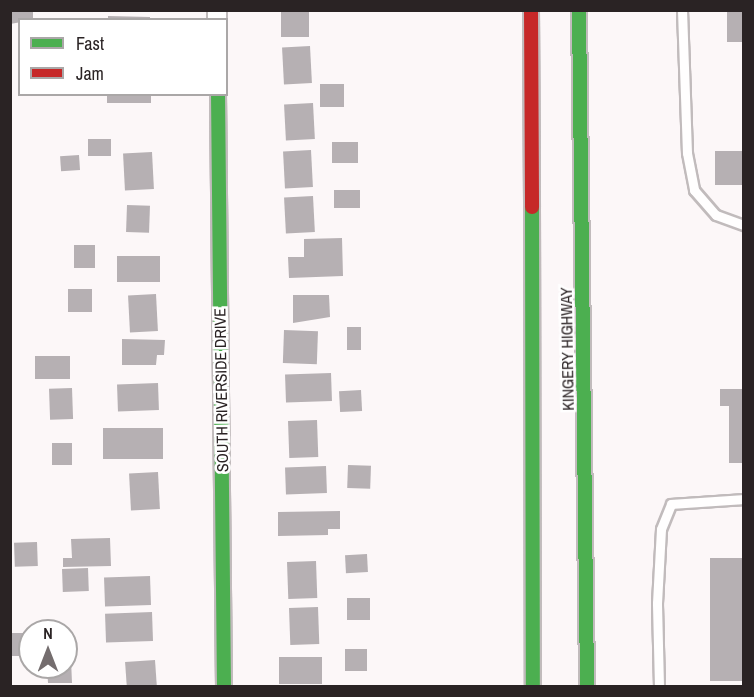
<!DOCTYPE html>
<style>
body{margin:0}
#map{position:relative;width:754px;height:697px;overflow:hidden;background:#fcf7f8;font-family:"Archivo Narrow",sans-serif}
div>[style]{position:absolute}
.building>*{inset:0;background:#b6b0b3;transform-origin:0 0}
.roads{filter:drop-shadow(2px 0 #c1bbbc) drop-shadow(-2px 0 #c1bbbc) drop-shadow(0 2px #c1bbbc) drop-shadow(0 -2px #c1bbbc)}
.lane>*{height:9px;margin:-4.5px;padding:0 4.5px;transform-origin:4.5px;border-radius:4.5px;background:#fffefe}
.street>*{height:18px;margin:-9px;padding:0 9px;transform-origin:9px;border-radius:9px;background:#fffefe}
.fast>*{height:14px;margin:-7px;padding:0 7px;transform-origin:7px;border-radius:7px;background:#4caf50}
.jam>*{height:14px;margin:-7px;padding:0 7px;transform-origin:7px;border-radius:7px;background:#c62828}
span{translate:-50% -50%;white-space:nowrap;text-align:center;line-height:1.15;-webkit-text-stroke:5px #fff;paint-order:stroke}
.street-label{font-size:16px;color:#2a2324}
.frame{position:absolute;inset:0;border:12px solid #2a2324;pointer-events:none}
.legend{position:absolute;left:18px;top:18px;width:210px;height:78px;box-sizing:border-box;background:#fff;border:2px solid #aaa7a7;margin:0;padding:8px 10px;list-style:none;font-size:18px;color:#2a2324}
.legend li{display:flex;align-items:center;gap:12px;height:30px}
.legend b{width:30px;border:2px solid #aaa7a7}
.north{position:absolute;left:18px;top:619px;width:60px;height:60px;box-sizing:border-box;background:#fff;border:2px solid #aaa7a7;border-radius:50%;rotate:0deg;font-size:16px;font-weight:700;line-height:24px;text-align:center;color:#2a2324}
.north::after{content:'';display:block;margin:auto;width:21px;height:27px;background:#746d6e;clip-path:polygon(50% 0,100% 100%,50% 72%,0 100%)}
</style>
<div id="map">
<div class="building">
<div style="clip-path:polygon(10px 10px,33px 10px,33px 20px,10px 24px)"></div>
<div style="left:281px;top:10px;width:28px;height:27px"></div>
<div style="left:727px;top:10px;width:17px;height:32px"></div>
<div style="clip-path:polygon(108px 16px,150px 17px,150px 20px,108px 20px)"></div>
<div style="left:310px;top:46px;width:37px;height:28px;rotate:87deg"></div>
<div style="left:320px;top:84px;width:24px;height:23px"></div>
<div style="left:107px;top:94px;width:44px;height:9px"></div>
<div style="left:313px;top:103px;width:36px;height:29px;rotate:87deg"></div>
<div style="left:88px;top:139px;width:23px;height:17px"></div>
<div style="left:358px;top:142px;width:21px;height:26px;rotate:90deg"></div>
<div style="left:311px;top:150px;width:37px;height:28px;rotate:87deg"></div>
<div style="left:715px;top:151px;width:29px;height:34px"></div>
<div style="left:152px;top:152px;width:37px;height:29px;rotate:87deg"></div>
<div style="left:79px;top:155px;width:15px;height:19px;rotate:86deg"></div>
<div style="left:360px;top:190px;width:18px;height:26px;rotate:90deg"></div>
<div style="left:313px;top:196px;width:36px;height:29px;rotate:87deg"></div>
<div style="left:127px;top:205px;width:23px;height:27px;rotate:2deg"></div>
<div style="clip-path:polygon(342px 238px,343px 276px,289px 278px,288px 257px,304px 257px,304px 239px)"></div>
<div style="left:95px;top:245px;width:23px;height:21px;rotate:90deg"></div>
<div style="left:160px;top:256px;width:26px;height:43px;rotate:90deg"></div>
<div style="left:92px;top:289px;width:23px;height:24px;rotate:90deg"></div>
<div style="left:156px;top:294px;width:37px;height:28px;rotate:87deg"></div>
<div style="clip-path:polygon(293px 295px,329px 295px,330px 317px,293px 323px)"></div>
<div style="left:347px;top:327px;width:14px;height:23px"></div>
<div style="left:284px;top:330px;width:34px;height:33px;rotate:2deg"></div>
<div style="clip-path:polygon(122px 339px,165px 340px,164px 355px,157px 355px,156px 365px,122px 365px)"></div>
<div style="left:35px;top:356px;width:35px;height:23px"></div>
<div style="left:331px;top:373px;width:28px;height:46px;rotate:88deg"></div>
<div style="left:158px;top:383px;width:27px;height:41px;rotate:88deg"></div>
<div style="left:72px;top:388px;width:31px;height:23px;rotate:88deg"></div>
<div style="clip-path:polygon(720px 389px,744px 389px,744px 463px,729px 463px,729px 406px,720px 406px)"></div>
<div style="left:361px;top:390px;width:21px;height:22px;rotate:87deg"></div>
<div style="left:317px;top:420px;width:37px;height:29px;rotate:88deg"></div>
<div style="left:163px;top:428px;width:31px;height:60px;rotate:90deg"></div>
<div style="left:52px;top:443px;width:20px;height:22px"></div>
<div style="left:348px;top:465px;width:23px;height:23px;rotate:2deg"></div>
<div style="left:326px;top:466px;width:27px;height:41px;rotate:88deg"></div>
<div style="left:158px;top:472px;width:37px;height:29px;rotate:87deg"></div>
<div style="clip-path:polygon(340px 511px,340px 529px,328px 529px,328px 535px,278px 536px,278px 512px)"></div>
<div style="clip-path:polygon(110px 538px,111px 566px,63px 567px,63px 558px,72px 558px,71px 539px)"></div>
<div style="left:37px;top:542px;width:24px;height:23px;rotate:88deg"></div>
<div style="left:367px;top:554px;width:18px;height:22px;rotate:87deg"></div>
<div style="left:710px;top:558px;width:34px;height:123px"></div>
<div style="left:316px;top:561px;width:37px;height:29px;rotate:88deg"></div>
<div style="left:88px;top:568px;width:23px;height:26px;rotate:88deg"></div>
<div style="left:150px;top:576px;width:29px;height:46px;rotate:88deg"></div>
<div style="left:347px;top:598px;width:23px;height:22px"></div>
<div style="left:318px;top:607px;width:37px;height:29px;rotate:88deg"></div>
<div style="left:152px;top:612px;width:29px;height:47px;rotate:88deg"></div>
<div style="left:30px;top:633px;width:23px;height:20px;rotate:90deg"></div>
<div style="left:345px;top:649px;width:22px;height:22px"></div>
<div style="left:322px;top:657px;width:27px;height:43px;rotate:90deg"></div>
<div style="clip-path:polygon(71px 659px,72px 683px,48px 683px,47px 667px,66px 667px,66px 660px)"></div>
<div style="left:155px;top:660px;width:26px;height:30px;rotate:86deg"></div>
</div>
<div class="roads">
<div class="lane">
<div style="left:682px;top:10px;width:143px;rotate:88deg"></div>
<div style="left:687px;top:153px;width:38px;rotate:79deg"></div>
<div style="left:694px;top:190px;width:33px;rotate:49deg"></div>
<div style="left:716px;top:215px;width:30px;rotate:20deg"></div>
<div style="left:659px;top:686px;width:83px;rotate:-91.4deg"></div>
<div style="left:657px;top:603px;width:74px;rotate:-86.9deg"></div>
<div style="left:661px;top:529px;width:27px;rotate:-68deg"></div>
<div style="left:671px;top:504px;width:73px;rotate:-3.9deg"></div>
</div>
<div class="street">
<div style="left:217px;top:10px;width:10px;rotate:90deg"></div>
</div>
<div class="fast">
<div style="left:579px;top:10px;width:676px;rotate:89.32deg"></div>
<div style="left:218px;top:94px;width:592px;rotate:89.42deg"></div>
<div style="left:532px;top:207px;width:479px;rotate:89.9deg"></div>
</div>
<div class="jam">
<div style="left:531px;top:10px;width:197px;rotate:89.7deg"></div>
</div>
</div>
<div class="street-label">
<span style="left:567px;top:349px;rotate:-91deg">KINGERY HIGHWAY</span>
<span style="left:221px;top:390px;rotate:-91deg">SOUTH RIVERSIDE DRIVE</span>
</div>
<div class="frame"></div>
<ul class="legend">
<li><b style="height:8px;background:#4caf50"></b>Fast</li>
<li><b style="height:8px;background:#c62828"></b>Jam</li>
</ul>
<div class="north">N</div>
</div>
